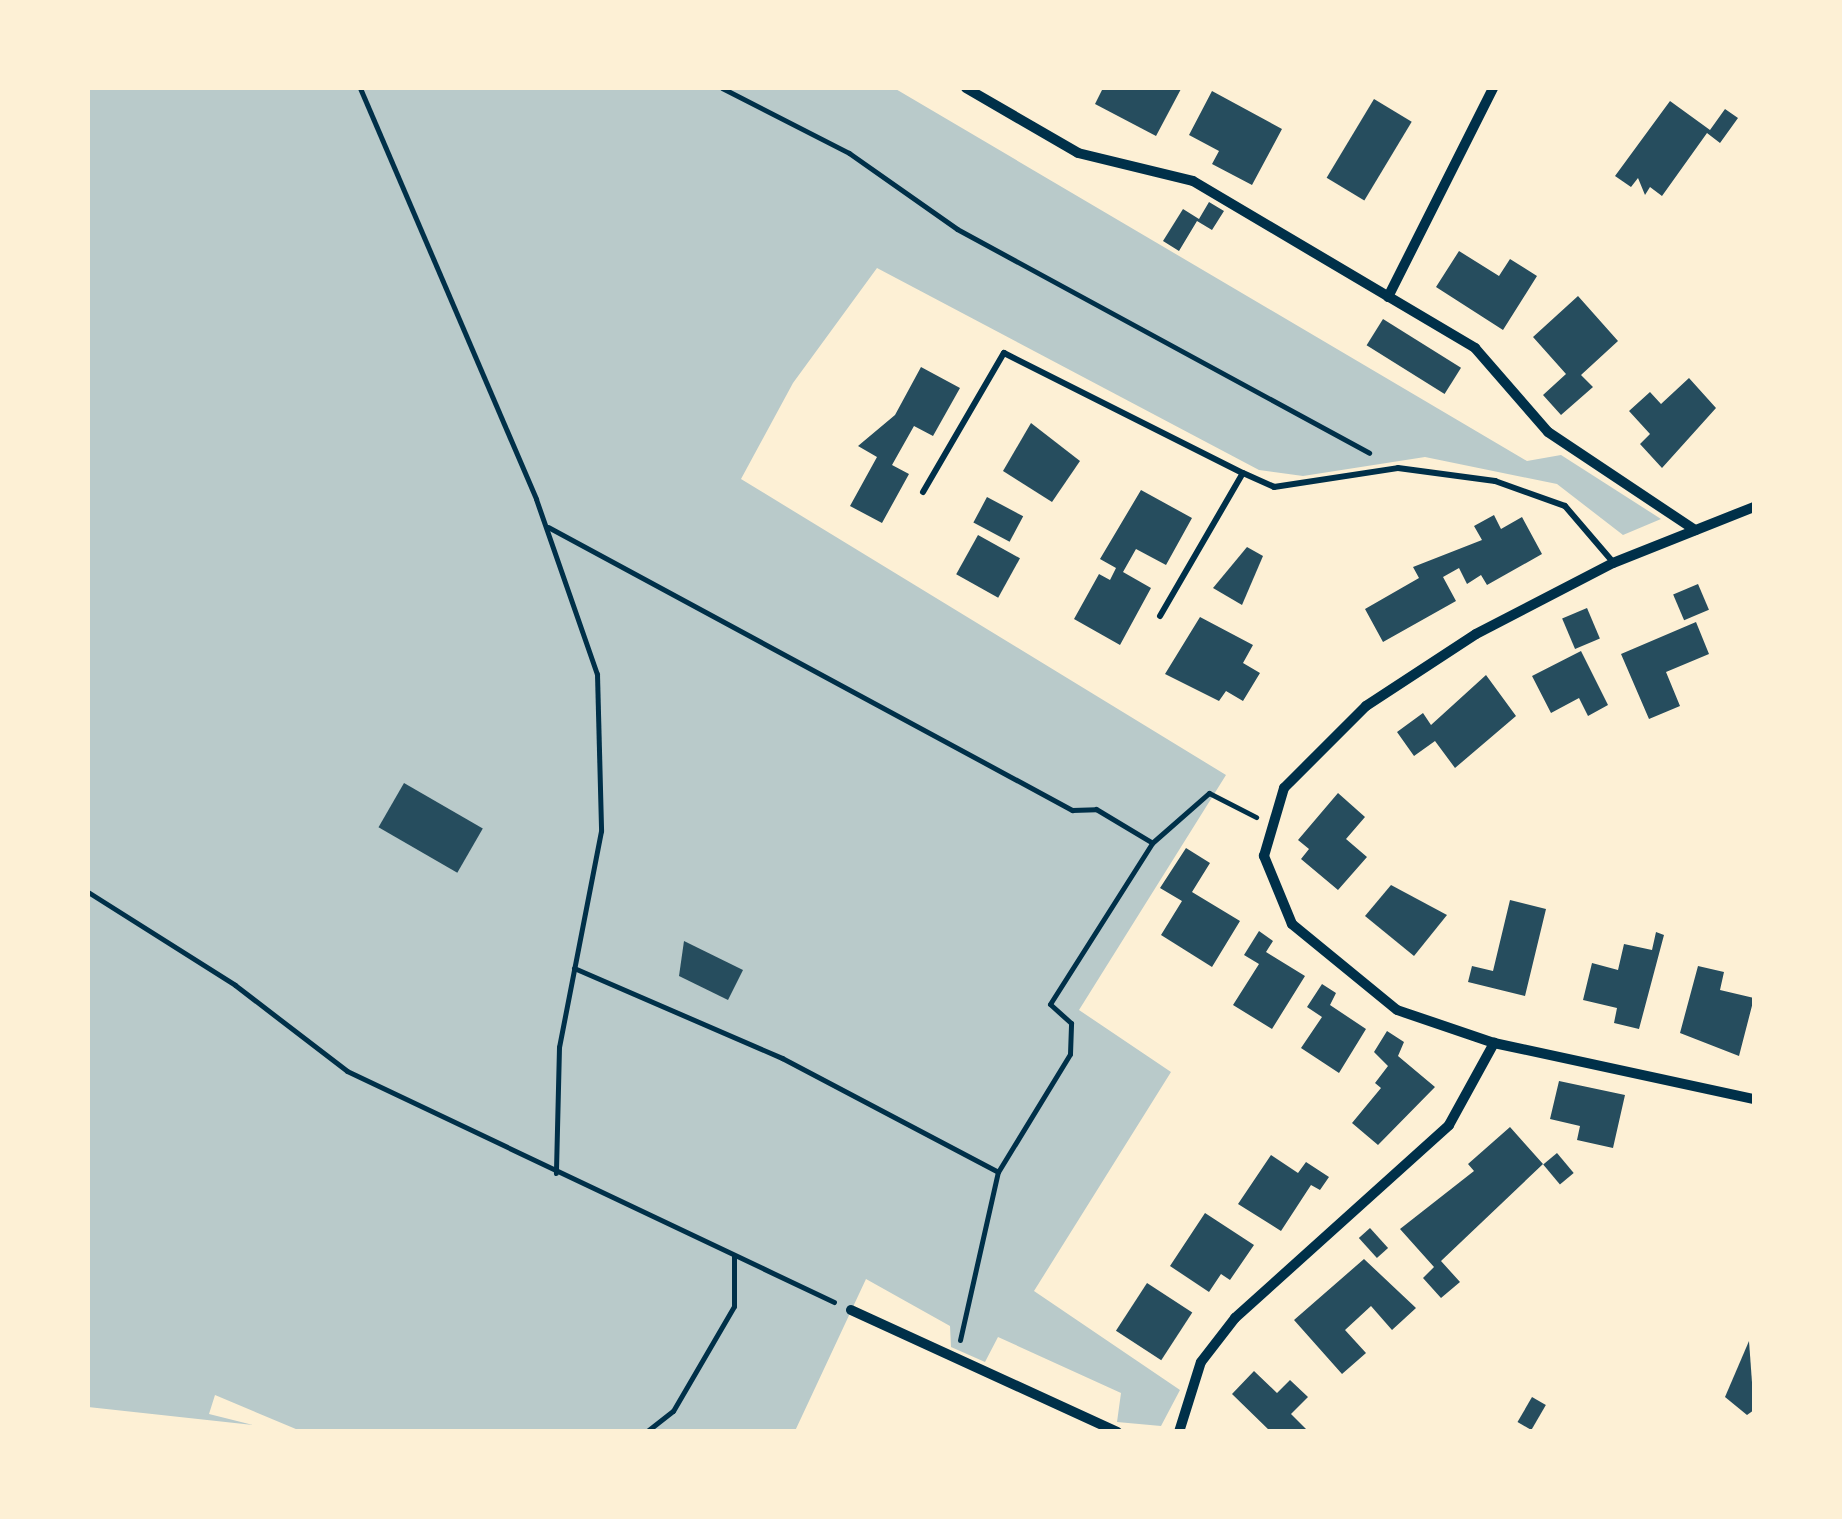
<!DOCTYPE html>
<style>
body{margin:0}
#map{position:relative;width:1842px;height:1519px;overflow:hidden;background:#fdf0d5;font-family:"Roboto Serif",serif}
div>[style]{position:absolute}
.green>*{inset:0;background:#b9caca}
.building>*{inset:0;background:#264d5e;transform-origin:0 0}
.path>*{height:5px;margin:-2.5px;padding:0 2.5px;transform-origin:2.5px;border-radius:2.5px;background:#003049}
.service>*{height:6px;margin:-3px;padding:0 3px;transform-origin:3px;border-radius:3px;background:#003049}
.minor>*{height:10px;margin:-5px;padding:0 5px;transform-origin:5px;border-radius:5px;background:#003049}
span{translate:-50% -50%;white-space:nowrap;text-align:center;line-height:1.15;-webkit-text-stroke:8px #fdf0d5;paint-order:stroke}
.frame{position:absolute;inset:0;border:90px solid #fdf0d5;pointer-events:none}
</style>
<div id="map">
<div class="green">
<div style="clip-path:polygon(88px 88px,894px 88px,1527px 461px,1561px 455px,1661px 519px,1623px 535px,1557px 484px,1425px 457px,1303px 476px,1259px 470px,877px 268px,793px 383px,741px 479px,1226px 775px,1079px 1010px,1171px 1072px,1034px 1291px,1180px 1390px,1161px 1426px,1117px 1422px,1121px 1393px,998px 1337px,985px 1362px,951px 1347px,950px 1326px,866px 1279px,795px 1431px,303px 1432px,215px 1395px,209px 1414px,253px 1425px,88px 1407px)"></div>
</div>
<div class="building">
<div style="clip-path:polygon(1103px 88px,1178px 88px,1181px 89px,1156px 136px,1095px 104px)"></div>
<div style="clip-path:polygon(1212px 91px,1282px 129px,1252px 185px,1212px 164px,1219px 151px,1189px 135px)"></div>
<div style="left:1374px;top:99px;width:44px;height:92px;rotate:31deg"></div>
<div style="clip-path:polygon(1670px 101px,1710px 130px,1725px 109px,1738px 118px,1720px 143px,1707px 133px,1662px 196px,1650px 187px,1645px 195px,1638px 178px,1631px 187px,1615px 176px)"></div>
<div style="clip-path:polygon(1209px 202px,1224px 211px,1212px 230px,1197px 221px,1179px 251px,1163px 241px,1183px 209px,1199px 219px)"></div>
<div style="clip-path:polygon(1459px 251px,1499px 276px,1510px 259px,1537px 276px,1503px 330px,1436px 287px)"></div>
<div style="clip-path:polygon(1578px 296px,1618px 341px,1581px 375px,1593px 387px,1561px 415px,1543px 395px,1566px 374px,1533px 337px)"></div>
<div style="left:1383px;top:319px;width:92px;height:31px;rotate:32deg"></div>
<div style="clip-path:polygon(921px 367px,960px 388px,933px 436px,914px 426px,892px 465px,909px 474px,882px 523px,850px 506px,877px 457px,858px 446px,895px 415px)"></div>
<div style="clip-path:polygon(1689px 378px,1716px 408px,1662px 468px,1640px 444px,1650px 434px,1629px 411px,1650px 392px,1661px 404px)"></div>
<div style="clip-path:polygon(1031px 423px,1080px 461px,1052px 502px,1003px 471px)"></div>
<div style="clip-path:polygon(1141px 490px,1192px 518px,1166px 565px,1136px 549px,1123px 572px,1151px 588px,1120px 645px,1074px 619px,1099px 574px,1110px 580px,1116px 568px,1100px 559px)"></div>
<div style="left:987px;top:497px;width:41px;height:29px;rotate:28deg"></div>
<div style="clip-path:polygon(1494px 515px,1501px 529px,1522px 517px,1542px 554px,1487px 585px,1481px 575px,1467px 584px,1459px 568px,1443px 577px,1456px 601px,1383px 642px,1365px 609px,1419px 578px,1413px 567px,1482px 540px,1474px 526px)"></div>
<div style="left:978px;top:535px;width:48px;height:45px;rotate:29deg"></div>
<div style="clip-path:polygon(1247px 547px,1263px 556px,1242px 605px,1213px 588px)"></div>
<div style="left:1698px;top:584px;width:28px;height:27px;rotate:67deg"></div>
<div style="left:1587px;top:608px;width:33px;height:27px;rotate:67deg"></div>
<div style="clip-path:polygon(1200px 617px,1253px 645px,1243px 663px,1260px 673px,1243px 701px,1226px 691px,1219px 701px,1165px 674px)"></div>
<div style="clip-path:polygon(1696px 622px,1709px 654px,1666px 672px,1680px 706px,1649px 719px,1621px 654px)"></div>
<div style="clip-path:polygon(1581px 651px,1608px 705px,1588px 716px,1579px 698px,1551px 713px,1532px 676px)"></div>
<div style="clip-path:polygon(1486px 675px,1516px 716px,1455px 768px,1435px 741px,1414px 756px,1397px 732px,1423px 713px,1431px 725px)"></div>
<div style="left:404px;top:783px;width:91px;height:51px;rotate:30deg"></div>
<div style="clip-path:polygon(1338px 793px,1365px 817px,1346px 839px,1367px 857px,1338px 890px,1301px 859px,1309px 849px,1298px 840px)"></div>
<div style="clip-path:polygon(1186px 848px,1210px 863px,1192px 892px,1240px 921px,1212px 967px,1161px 935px,1182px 901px,1160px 888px)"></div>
<div style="clip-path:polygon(1391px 885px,1447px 915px,1414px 956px,1365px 916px)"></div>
<div style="clip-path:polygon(1510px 900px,1546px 909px,1525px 996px,1468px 982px,1472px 966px,1493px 971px)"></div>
<div style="clip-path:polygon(1259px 931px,1273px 941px,1266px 952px,1305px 976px,1272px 1029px,1233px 1005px,1259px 964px,1244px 955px)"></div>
<div style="clip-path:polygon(1656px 932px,1664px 935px,1639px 1029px,1614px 1023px,1617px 1008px,1583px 1000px,1592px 963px,1618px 970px,1624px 944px,1652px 950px)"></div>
<div style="clip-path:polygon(684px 941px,743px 970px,728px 1000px,679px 976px)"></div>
<div style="clip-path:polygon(1698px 966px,1724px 972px,1720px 990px,1754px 998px,1739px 1056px,1680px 1033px)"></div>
<div style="clip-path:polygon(1322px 984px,1336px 993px,1330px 1005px,1366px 1029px,1339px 1073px,1301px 1048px,1322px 1017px,1307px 1007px)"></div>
<div style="clip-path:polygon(1387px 1031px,1404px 1042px,1398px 1056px,1435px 1087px,1378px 1145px,1352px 1123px,1381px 1088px,1375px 1083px,1388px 1066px,1374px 1052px)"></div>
<div style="clip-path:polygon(1559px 1081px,1625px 1095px,1613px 1148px,1577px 1140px,1580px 1126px,1550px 1119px)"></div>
<div style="clip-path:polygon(1510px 1127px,1543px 1164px,1441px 1261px,1460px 1282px,1441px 1298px,1423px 1278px,1434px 1267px,1400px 1229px,1474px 1171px,1468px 1164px)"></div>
<div style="left:1557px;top:1153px;width:26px;height:18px;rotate:50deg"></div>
<div style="clip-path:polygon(1271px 1155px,1298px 1173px,1306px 1162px,1329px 1177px,1320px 1190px,1311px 1185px,1281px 1231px,1238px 1204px)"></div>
<div style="clip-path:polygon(1205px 1213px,1254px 1245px,1230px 1280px,1221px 1274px,1209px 1292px,1170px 1266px)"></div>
<div style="left:1370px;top:1228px;width:27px;height:15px;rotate:48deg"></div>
<div style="clip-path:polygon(1364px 1259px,1416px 1308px,1392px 1330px,1371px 1306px,1345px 1330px,1366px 1353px,1342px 1374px,1294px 1320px)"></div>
<div style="left:1147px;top:1283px;width:54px;height:57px;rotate:33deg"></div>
<div style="clip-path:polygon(1749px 1341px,1754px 1410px,1747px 1415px,1725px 1397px)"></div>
<div style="clip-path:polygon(1254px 1371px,1277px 1393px,1290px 1380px,1308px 1397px,1291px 1414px,1309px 1432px,1271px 1432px,1232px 1394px)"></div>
<div style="left:1532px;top:1397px;width:16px;height:29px;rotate:30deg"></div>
</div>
<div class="path">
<div style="left:360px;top:88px;width:447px;rotate:66.8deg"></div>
<div style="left:536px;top:499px;width:185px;rotate:70.8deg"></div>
<div style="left:597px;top:674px;width:157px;rotate:88.5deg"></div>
<div style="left:601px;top:831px;width:220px;rotate:101deg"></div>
<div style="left:559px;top:1047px;width:126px;rotate:91.4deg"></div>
<div style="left:722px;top:88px;width:143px;rotate:27.1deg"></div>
<div style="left:849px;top:153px;width:132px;rotate:35.1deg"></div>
<div style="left:957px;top:229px;width:469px;rotate:28.5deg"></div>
<div style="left:548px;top:527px;width:596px;rotate:28.37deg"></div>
<div style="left:1072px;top:810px;width:24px;rotate:-2deg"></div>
<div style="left:1096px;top:809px;width:64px;rotate:31deg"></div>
<div style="left:88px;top:892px;width:174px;rotate:32.3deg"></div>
<div style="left:235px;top:985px;width:141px;rotate:37.5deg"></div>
<div style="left:347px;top:1071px;width:539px;rotate:25.38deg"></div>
<div style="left:574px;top:968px;width:227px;rotate:23.4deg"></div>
<div style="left:782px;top:1058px;width:244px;rotate:27.8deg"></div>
<div style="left:960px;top:1340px;width:172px;rotate:-77.3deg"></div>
<div style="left:998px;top:1172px;width:138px;rotate:-58.6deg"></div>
<div style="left:1070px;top:1054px;width:31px;rotate:-88deg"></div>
<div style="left:1071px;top:1023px;width:28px;rotate:-138deg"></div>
<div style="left:1050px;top:1004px;width:191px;rotate:-57.6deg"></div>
<div style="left:1152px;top:843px;width:76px;rotate:-41.3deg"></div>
<div style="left:1209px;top:793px;width:53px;rotate:27.1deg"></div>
<div style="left:646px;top:1432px;width:34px;rotate:-38deg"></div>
<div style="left:673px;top:1411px;width:121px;rotate:-59.8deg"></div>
<div style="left:734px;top:1306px;width:50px;rotate:-90deg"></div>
</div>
<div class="service">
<div style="left:923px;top:492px;width:161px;rotate:-59.8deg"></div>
<div style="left:1004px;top:353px;width:267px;rotate:26.7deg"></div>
<div style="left:1160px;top:616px;width:165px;rotate:-59.9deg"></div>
<div style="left:1243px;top:473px;width:34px;rotate:24deg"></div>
<div style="left:1274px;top:487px;width:125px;rotate:-8.7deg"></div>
<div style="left:1398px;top:468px;width:98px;rotate:7.6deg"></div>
<div style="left:1495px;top:481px;width:74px;rotate:19.7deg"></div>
<div style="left:1565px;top:506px;width:74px;rotate:49.4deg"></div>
</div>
<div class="minor">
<div style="left:966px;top:88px;width:129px;rotate:30.1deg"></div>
<div style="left:1078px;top:153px;width:118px;rotate:13.7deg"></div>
<div style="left:1193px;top:181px;width:328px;rotate:30.6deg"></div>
<div style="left:1475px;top:348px;width:111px;rotate:49deg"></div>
<div style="left:1548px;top:432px;width:177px;rotate:33.7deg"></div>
<div style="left:1388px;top:297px;width:234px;rotate:-63.3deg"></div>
<div style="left:1494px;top:1043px;width:266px;rotate:12.2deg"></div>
<div style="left:851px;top:1310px;width:293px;rotate:24.6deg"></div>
<div style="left:1179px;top:1432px;width:73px;rotate:-72.6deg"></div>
<div style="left:1201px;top:1362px;width:56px;rotate:-52.3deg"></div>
<div style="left:1235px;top:1318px;width:288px;rotate:-42deg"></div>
<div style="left:1449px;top:1125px;width:94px;rotate:-61.2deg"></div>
<div style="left:1494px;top:1043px;width:102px;rotate:-161.2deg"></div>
<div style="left:1397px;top:1010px;width:136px;rotate:-140.7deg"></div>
<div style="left:1292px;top:924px;width:74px;rotate:-112.4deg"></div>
<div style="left:1264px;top:856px;width:71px;rotate:-73.6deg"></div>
<div style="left:1284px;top:788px;width:116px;rotate:-45deg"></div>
<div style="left:1366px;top:706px;width:131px;rotate:-33.2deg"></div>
<div style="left:1476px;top:634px;width:154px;rotate:-27.4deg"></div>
<div style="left:1613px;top:563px;width:152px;rotate:-21.7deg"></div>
</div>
<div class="frame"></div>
</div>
